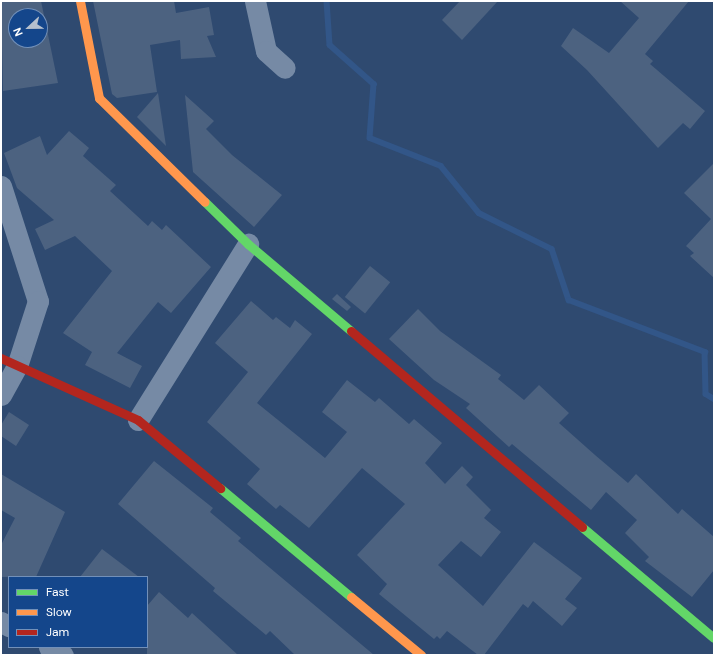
<!DOCTYPE html>
<style>
body{margin:0}
#map{position:relative;width:715px;height:656px;overflow:hidden;background:#2f4a70;font-family:"DM Sans",sans-serif}
div>[style]{position:absolute}
.stream>*{height:5.5px;margin:-2.75px;padding:0 2.75px;transform-origin:2.75px;border-radius:2.75px;background:#325688}
.building>*{inset:0;background:#4c6280;transform-origin:0 0}
.street>*{height:21px;margin:-10.5px;padding:0 10.5px;transform-origin:10.5px;border-radius:10.5px;background:#768aa5}
.fast>*{height:9px;margin:-4.5px;padding:0 4.5px;transform-origin:4.5px;border-radius:4.5px;background:#63d668}
.slow>*{height:9px;margin:-4.5px;padding:0 4.5px;transform-origin:4.5px;border-radius:4.5px;background:#ff974d}
.jam>*{height:9px;margin:-4.5px;padding:0 4.5px;transform-origin:4.5px;border-radius:4.5px;background:#b3261e}
span{translate:-50% -50%;white-space:nowrap;text-align:center;line-height:1.15;-webkit-text-stroke:3px #14468b;paint-order:stroke}
.frame{position:absolute;inset:0;border:2px solid #fff;pointer-events:none}
.legend{position:absolute;left:8px;top:576px;width:140px;height:72px;box-sizing:border-box;background:#14468b;border:1px solid #7290b9;margin:0;padding:5px 7px;list-style:none;font-size:12px;color:#fff}
.legend li{display:flex;align-items:center;gap:8px;height:20px}
.legend b{width:20px;border:1px solid #7290b9}
.north{position:absolute;left:8px;top:8px;width:40px;height:40px;box-sizing:border-box;background:#14468b;border:1px solid #7290b9;border-radius:50%;rotate:248deg;font-size:11px;font-weight:700;line-height:16px;text-align:center;color:#fff}
.north::after{content:'';display:block;margin:auto;width:14px;height:18px;background:#b6c0cd;clip-path:polygon(50% 0,100% 100%,50% 72%,0 100%)}
</style>
<div id="map">
<div class="stream">
<div style="left:327px;top:1px;width:44px;rotate:86.1deg"></div>
<div style="left:330px;top:45px;width:59px;rotate:41.6deg"></div>
<div style="left:374px;top:84px;width:54px;rotate:94.2deg"></div>
<div style="left:370px;top:138px;width:76px;rotate:21.5deg"></div>
<div style="left:441px;top:166px;width:60px;rotate:51deg"></div>
<div style="left:479px;top:213px;width:81px;rotate:26.3deg"></div>
<div style="left:552px;top:249px;width:54px;rotate:71.6deg"></div>
<div style="left:569px;top:300px;width:146px;rotate:20.9deg"></div>
<div style="left:705px;top:352px;width:42px;rotate:88.6deg"></div>
<div style="left:706px;top:394px;width:9px;rotate:32deg"></div>
</div>
<div class="building">
<div style="clip-path:polygon(evenodd,1px 1px,41px 1px,58px 83px,3px 91px,1px 1px,16px 16px,40px 16px,40px 40px,16px 40px,16px 16px)"></div>
<div style="clip-path:polygon(93px 1px,174px 1px,176px 13px,209px 7px,214px 35px,207px 36px,216px 57px,181px 59px,180px 40px,150px 45px,157px 92px,117px 98px,112px 94px)"></div>
<div style="clip-path:polygon(460px 1px,498px 1px,462px 40px,442px 20px)"></div>
<div style="clip-path:polygon(620px 1px,689px 1px,645px 54px,653px 61px,650px 64px,705px 111px,690px 129px,683px 123px,658px 148px,587px 70px,561px 46px,573px 28px,609px 53px,639px 18px)"></div>
<div style="clip-path:polygon(158px 93px,166px 146px,137px 117px)"></div>
<div style="clip-path:polygon(185px 95px,214px 121px,206px 129px,232px 155px,282px 195px,254px 227px,193px 172px)"></div>
<div style="clip-path:polygon(69px 131px,89px 148px,83px 156px,116px 185px,110px 191px,148px 226px,152px 221px,162px 230px,166px 225px,211px 267px,171px 313px,158px 302px,117px 353px,142px 366px,130px 388px,85px 365px,92px 352px,63px 333px,112px 271px,75px 236px,45px 250px,35px 229px,54px 220px,17px 188px,4px 153px,40px 136px,47px 155px)"></div>
<div style="clip-path:polygon(714px 163px,714px 278px,690px 256px,694px 253px,686px 246px,711px 219px,684px 193px)"></div>
<div style="left:370px;top:266px;width:26px;height:40px;rotate:39deg"></div>
<div style="clip-path:polygon(337px 294px,351px 307px,347px 311px,332px 299px)"></div>
<div style="clip-path:polygon(251px 301px,273px 320px,276px 317px,290px 328px,295px 320px,312px 334px,257px 403px,325px 458px,347px 432px,322px 412px,347px 380px,375px 402px,379px 398px,409px 424px,414px 419px,442px 443px,425px 463px,445px 484px,462px 466px,473px 477px,466px 485px,491px 510px,484px 518px,501px 532px,481px 557px,461px 541px,438px 565px,483px 606px,534px 542px,582px 578px,565px 599px,577px 608px,562px 626px,533px 601px,528px 608px,523px 604px,484px 655px,478px 655px,447px 631px,440px 639px,437px 636px,434px 639px,379px 594px,387px 584px,357px 555px,405px 504px,362px 468px,309px 528px,280px 505px,276px 509px,247px 484px,260px 469px,207px 422px,248px 372px,215px 343px)"></div>
<div style="clip-path:polygon(418px 309px,440px 331px,501px 375px,498px 379px,524px 400px,539px 385px,569px 413px,559px 423px,595px 455px,628px 483px,636px 474px,678px 514px,682px 509px,714px 537px,714px 570px,692px 597px,645px 561px,649px 557px,625px 533px,637px 520px,606px 492px,591px 510px,512px 444px,509px 447px,466px 408px,470px 404px,434px 380px,389px 339px)"></div>
<div style="clip-path:polygon(9px 412px,29px 425px,16px 446px,1px 436px,1px 425px)"></div>
<div style="clip-path:polygon(154px 461px,213px 508px,210px 512px,241px 538px,238px 541px,374px 655px,295px 655px,270px 631px,266px 635px,213px 591px,215px 588px,118px 504px)"></div>
<div style="clip-path:polygon(1px 474px,65px 512px,36px 577px,1px 577px,1px 545px,15px 518px,1px 510px)"></div>
<div style="clip-path:polygon(102px 549px,139px 577px,80px 577px)"></div>
<div style="clip-path:polygon(159px 592px,188px 618px,192px 613px,238px 655px,147px 655px,147px 606px)"></div>
</div>
<div class="street">
<div style="left:255px;top:1px;width:51px;rotate:77.6deg"></div>
<div style="left:266px;top:51px;width:25px;rotate:42deg"></div>
<div style="left:1px;top:186px;width:121px;rotate:72.2deg"></div>
<div style="left:38px;top:301px;width:68px;rotate:107.9deg"></div>
<div style="left:17px;top:366px;width:33px;rotate:119deg"></div>
<div style="left:138px;top:420px;width:208px;rotate:-58deg"></div>
<div style="left:1px;top:622px;width:9px;rotate:27deg"></div>
<div style="left:49px;top:647px;width:16px;rotate:30deg"></div>
</div>
<div class="fast">
<div style="left:205px;top:202px;width:60px;rotate:44.3deg"></div>
<div style="left:248px;top:244px;width:135px;rotate:40.2deg"></div>
<div style="left:220px;top:488px;width:170px;rotate:39.8deg"></div>
<div style="left:582px;top:527px;width:172px;rotate:40.1deg"></div>
</div>
<div class="slow">
<div style="left:80px;top:1px;width:99px;rotate:78.9deg"></div>
<div style="left:99px;top:98px;width:148px;rotate:44.5deg"></div>
<div style="left:351px;top:597px;width:91px;rotate:39.6deg"></div>
</div>
<div class="jam">
<div style="left:351px;top:331px;width:303px;rotate:40.3deg"></div>
<div style="left:1px;top:358px;width:150px;rotate:24.3deg"></div>
<div style="left:138px;top:420px;width:107px;rotate:39.7deg"></div>
</div>
<div class="frame"></div>
<ul class="legend">
<li><b style="height:5px;background:#63d668"></b>Fast</li>
<li><b style="height:5px;background:#ff974d"></b>Slow</li>
<li><b style="height:5px;background:#b3261e"></b>Jam</li>
</ul>
<div class="north">N</div>
</div>
